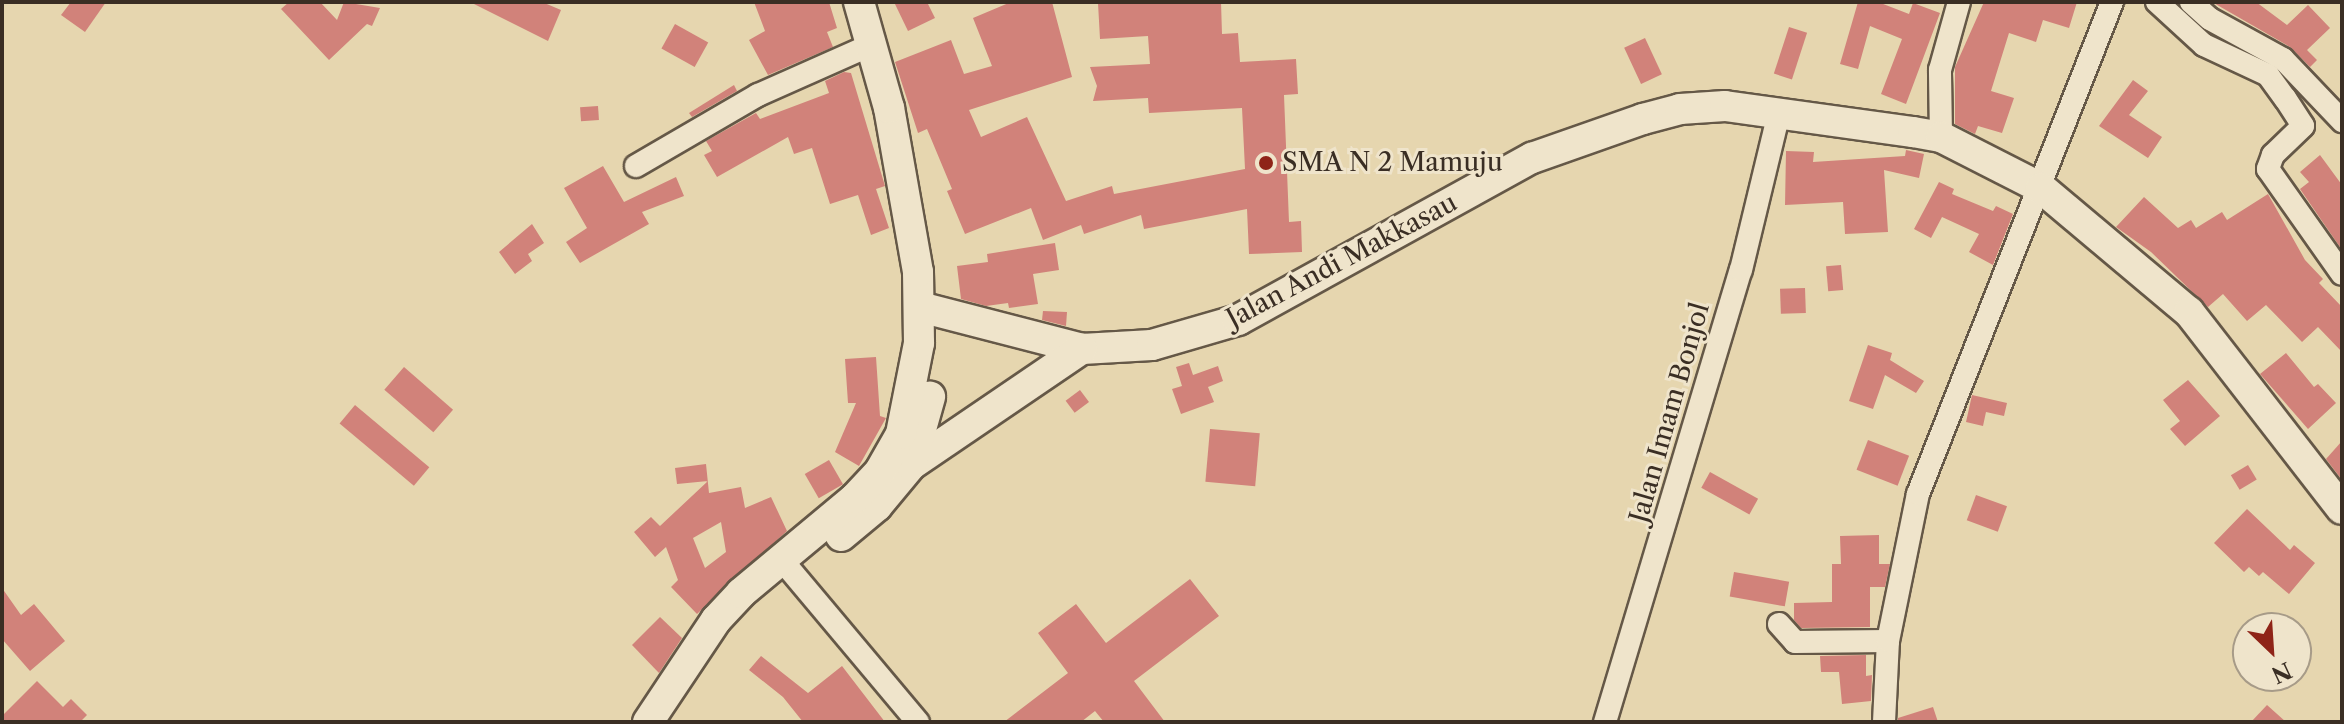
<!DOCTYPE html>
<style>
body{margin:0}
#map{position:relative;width:2344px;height:724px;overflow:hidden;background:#e6d6af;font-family:"Libre Caslon Text",serif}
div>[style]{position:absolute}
.building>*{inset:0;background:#d1827a;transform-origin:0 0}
.roads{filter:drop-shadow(2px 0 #655847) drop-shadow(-2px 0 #655847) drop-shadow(0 2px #655847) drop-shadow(0 -2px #655847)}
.street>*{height:22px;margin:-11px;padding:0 11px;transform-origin:11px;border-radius:11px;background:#efe4cb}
.secondary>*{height:30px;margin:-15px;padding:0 15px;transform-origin:15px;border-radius:15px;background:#efe4cb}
.dots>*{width:22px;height:22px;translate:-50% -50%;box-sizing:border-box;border:4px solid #efe4cb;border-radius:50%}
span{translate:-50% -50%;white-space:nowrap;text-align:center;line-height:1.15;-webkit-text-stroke:6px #efe4cb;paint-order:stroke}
.poi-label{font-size:26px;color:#3a2e24}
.left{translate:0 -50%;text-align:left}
.street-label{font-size:26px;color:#3a2e24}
.frame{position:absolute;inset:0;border:4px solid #3a2e24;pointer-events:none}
.north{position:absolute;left:2232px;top:612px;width:80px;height:80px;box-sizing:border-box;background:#efe4cb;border:2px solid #a79b88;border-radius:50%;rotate:155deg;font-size:22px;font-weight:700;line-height:32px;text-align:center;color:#3a2e24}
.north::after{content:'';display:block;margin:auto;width:28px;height:36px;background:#8f2418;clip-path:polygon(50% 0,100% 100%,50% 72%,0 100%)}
</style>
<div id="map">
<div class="building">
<div style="clip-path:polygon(71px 2px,106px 2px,85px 32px,61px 15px)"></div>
<div style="clip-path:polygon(289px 2px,320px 2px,337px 20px,344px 2px,380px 8px,372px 26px,367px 24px,329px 60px,281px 9px)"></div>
<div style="clip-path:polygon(470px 2px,542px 2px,561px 10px,548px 41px)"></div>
<div style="clip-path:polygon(754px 2px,829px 2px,837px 28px,827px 32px,833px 47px,768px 75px,749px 40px,765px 31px)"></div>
<div style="clip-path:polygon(894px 2px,927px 2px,935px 18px,908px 31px)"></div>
<div style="clip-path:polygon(1011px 2px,1052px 2px,1072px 77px,969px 110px,981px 137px,1027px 117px,1066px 201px,1112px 186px,1114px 194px,1245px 169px,1242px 108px,1149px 113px,1148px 98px,1093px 101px,1097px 86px,1090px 67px,1150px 64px,1148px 36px,1100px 39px,1098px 3px,1221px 2px,1222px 34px,1238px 33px,1240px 62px,1296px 59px,1298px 94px,1284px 95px,1289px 222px,1301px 221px,1302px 252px,1249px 254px,1247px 209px,1144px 229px,1141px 215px,1084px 234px,1081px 225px,1043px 240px,1031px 208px,965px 234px,947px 191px,952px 189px,927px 129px,918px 133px,895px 62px,951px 40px,964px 74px,992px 66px,973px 18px)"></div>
<div style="clip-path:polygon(1858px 2px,1878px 2px,1909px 14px,1913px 3px,1940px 13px,1906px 104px,1881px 94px,1902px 39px,1870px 26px,1858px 69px,1840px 64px)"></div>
<div style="clip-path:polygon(1984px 2px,2077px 2px,2069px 28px,2043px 20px,2036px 42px,2009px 33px,1991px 91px,2014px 98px,2002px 133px,1978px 126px,1975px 134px,1955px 124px,1955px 67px)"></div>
<div style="clip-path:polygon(2212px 2px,2256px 2px,2287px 25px,2308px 5px,2330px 28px,2307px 50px,2317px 60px,2310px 67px,2290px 47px)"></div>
<div style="left:675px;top:24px;width:38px;height:28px;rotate:29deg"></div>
<div style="left:1789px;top:27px;width:19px;height:49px;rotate:18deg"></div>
<div style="left:1645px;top:38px;width:40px;height:23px;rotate:65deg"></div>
<div style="clip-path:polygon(844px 72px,851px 73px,885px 186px,876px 189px,889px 228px,871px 235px,858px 195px,830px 204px,812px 148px,794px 154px,788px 137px,717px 177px,704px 155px,712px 151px,706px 141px,756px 113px,760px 119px,829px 93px,825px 81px)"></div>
<div style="clip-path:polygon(2133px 80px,2148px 91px,2129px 115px,2162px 137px,2148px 158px,2099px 126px)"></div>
<div style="clip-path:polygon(734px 85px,737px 91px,692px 117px,689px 113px)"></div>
<div style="left:598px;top:106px;width:14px;height:18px;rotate:86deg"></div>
<div style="clip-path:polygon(1906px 150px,1924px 154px,1919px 178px,1884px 170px,1888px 232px,1845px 234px,1843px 202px,1785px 205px,1786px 151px,1814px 152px,1813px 162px,1905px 156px)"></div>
<div style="clip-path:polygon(2320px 155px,2342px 185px,2342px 250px,2300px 189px,2309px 182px,2300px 172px)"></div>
<div style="clip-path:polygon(603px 166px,624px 202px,676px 177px,684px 196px,642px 212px,649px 224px,580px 263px,566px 242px,587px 228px,564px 188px)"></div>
<div style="clip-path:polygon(1939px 182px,1954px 189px,1952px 194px,1993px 211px,1996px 206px,2013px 214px,1993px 265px,1969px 252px,1979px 234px,1942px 217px,1931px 238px,1914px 229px)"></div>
<div style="clip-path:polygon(2268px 194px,2305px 260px,2323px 279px,2319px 283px,2342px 307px,2342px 352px,2318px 327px,2302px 342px,2266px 305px,2247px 321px,2223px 294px,2208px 307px,2151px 252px,2116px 227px,2144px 197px,2178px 228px,2191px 220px,2196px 228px,2222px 212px,2227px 220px)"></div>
<div style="clip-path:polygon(532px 224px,544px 243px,528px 254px,532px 261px,515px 274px,499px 252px)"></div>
<div style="clip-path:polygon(1055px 243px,1059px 270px,1033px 274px,1038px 304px,1009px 308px,1008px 303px,986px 306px,961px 299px,957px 266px,988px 262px,987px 254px)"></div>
<div style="left:1841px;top:265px;width:25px;height:15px;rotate:85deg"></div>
<div style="left:1805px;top:288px;width:25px;height:25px;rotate:88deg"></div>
<div style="clip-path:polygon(1043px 311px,1067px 312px,1066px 326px,1042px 320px)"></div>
<div style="clip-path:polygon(1868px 345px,1892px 353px,1890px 360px,1924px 381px,1916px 393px,1885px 375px,1873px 409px,1849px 401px)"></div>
<div style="clip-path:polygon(2286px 353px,2314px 387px,2318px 384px,2336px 403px,2308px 429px,2260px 374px)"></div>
<div style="clip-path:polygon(876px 357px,880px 416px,886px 418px,859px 466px,835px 452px,856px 403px,848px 403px,845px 359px)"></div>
<div style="clip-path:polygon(1189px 363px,1193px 375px,1218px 366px,1223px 381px,1208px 387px,1214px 402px,1181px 414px,1172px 389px,1182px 386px,1176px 367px)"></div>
<div style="left:404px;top:367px;width:65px;height:30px;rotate:41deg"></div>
<div style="clip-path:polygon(2188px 380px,2220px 416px,2185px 446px,2170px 429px,2180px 421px,2163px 400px)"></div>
<div style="left:1080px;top:390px;width:15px;height:18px;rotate:53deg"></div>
<div style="clip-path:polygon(1972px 395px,2007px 403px,2004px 416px,1986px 412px,1983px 426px,1966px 422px)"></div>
<div style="left:355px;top:405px;width:97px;height:24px;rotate:40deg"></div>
<div style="left:1210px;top:429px;width:50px;height:53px;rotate:5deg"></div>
<div style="left:1868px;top:440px;width:44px;height:32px;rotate:21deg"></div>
<div style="clip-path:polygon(2342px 441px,2342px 480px,2326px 459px)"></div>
<div style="left:829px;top:460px;width:28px;height:28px;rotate:60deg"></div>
<div style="clip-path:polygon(evenodd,706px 464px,709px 493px,741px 487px,745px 508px,771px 497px,787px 531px,697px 614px,671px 587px,678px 580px,666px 547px,655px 557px,634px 532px,651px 517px,660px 526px,708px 481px,677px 484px,675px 468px,706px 464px,721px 522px,726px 552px,705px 568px,693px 538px,721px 522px)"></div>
<div style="left:2248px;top:465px;width:17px;height:20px;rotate:59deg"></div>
<div style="left:1710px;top:472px;width:55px;height:18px;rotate:29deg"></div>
<div style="left:1976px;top:495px;width:33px;height:27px;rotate:20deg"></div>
<div style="clip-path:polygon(2247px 509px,2290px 550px,2294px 545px,2315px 563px,2289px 594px,2263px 572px,2259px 576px,2249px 567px,2244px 572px,2214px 543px)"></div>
<div style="clip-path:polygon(1879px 535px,1879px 564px,1890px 564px,1885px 587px,1870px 587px,1870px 627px,1801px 628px,1794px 620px,1794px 603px,1832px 602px,1832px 564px,1841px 564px,1840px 536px)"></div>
<div style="left:1734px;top:572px;width:56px;height:25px;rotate:10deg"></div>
<div style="clip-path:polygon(1190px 579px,1219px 616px,1134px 681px,1165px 722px,1104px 722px,1095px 711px,1081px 722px,1004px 722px,1068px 673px,1038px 633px,1076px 604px,1106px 643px)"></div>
<div style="clip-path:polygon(2px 588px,21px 615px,34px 604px,65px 641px,30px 671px,2px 639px)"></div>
<div style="clip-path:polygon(660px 617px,682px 638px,659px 673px,632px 645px)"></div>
<div style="clip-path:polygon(1866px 655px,1866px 676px,1872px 675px,1871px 701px,1842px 704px,1839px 672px,1821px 672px,1820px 656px)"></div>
<div style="clip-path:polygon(761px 656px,808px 693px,842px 666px,885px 722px,803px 722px,783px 697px,749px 670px)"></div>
<div style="clip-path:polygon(37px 681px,63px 707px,71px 699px,87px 715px,80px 722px,2px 722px,2px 716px)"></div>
<div style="clip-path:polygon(2267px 705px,2286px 722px,2251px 722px)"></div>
<div style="clip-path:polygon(1933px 707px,1938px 722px,1898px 722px,1898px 718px)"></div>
</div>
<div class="roads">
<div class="street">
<div style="left:2157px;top:2px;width:64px;rotate:42.5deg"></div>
<div style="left:2204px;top:45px;width:71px;rotate:25.1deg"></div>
<div style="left:2268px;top:75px;width:29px;rotate:54deg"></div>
<div style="left:2285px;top:98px;width:33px;rotate:57deg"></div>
<div style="left:2303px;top:126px;width:42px;rotate:136deg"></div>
<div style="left:2273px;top:155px;width:15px;rotate:110deg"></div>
<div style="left:2268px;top:169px;width:128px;rotate:54.8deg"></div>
<div style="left:2191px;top:2px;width:25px;rotate:42deg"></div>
<div style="left:2210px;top:19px;width:83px;rotate:28.7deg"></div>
<div style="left:2283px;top:59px;width:86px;rotate:46.4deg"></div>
<div style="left:1941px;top:137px;width:67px;rotate:-90.9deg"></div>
<div style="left:1940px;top:70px;width:71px;rotate:-74.4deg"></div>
<div style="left:636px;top:166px;width:141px;rotate:-30.2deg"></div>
<div style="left:758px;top:95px;width:124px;rotate:-23.9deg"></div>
<div style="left:781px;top:559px;width:213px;rotate:50deg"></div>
<div style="left:1779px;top:624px;width:24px;rotate:48deg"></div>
<div style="left:1795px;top:642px;width:93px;rotate:-0.6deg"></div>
<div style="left:1605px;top:722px;width:472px;rotate:-73.3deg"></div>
<div style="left:1741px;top:270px;width:157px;rotate:-76.4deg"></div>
<div style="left:1884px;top:722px;width:81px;rotate:-87.2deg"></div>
<div style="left:1888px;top:641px;width:150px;rotate:-78.5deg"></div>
<div style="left:1918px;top:494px;width:529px;rotate:-68.48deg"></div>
</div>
<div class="secondary">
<div style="left:920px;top:307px;width:167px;rotate:14.5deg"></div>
<div style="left:1082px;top:349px;width:70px;rotate:-3.3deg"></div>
<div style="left:1152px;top:345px;width:90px;rotate:-16.2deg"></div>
<div style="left:1238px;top:320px;width:336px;rotate:-28.9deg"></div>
<div style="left:1532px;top:158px;width:118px;rotate:-19.4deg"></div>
<div style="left:1643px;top:119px;width:38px;rotate:-15deg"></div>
<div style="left:1680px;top:109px;width:45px;rotate:-3.8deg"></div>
<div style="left:1725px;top:106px;width:190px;rotate:7.9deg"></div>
<div style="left:1913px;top:132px;width:28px;rotate:10deg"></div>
<div style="left:1941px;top:137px;width:112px;rotate:27deg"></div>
<div style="left:2041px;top:188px;width:193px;rotate:40deg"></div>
<div style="left:2189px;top:312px;width:249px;rotate:52.2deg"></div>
<div style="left:911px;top:465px;width:207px;rotate:-34.2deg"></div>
<div style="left:841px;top:536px;width:47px;rotate:-39.8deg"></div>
<div style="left:877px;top:506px;width:53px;rotate:-50.3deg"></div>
<div style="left:911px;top:465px;width:71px;rotate:-74.4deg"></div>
<div style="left:648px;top:722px;width:123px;rotate:-56.3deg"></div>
<div style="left:716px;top:620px;width:37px;rotate:-47deg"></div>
<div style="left:741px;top:593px;width:148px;rotate:-39.8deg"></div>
<div style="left:855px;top:498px;width:37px;rotate:-47deg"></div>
<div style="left:880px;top:471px;width:43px;rotate:-60.4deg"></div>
<div style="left:901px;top:434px;width:93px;rotate:-78.8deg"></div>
<div style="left:919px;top:343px;width:71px;rotate:-90.8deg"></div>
<div style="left:918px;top:272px;width:167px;rotate:-100deg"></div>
<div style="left:889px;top:108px;width:110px;rotate:-105.8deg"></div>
</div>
</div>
<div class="dots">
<div style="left:1266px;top:163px;background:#8f2418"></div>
</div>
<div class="poi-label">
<span class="left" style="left:1282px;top:163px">SMA N 2 Mamuju</span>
</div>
<div class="street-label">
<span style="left:1342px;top:261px;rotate:-28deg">Jalan Andi Makkasau</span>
<span style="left:1670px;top:413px;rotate:-74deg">Jalan Imam Bonjol</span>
</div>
<div class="frame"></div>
<div class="north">N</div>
</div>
